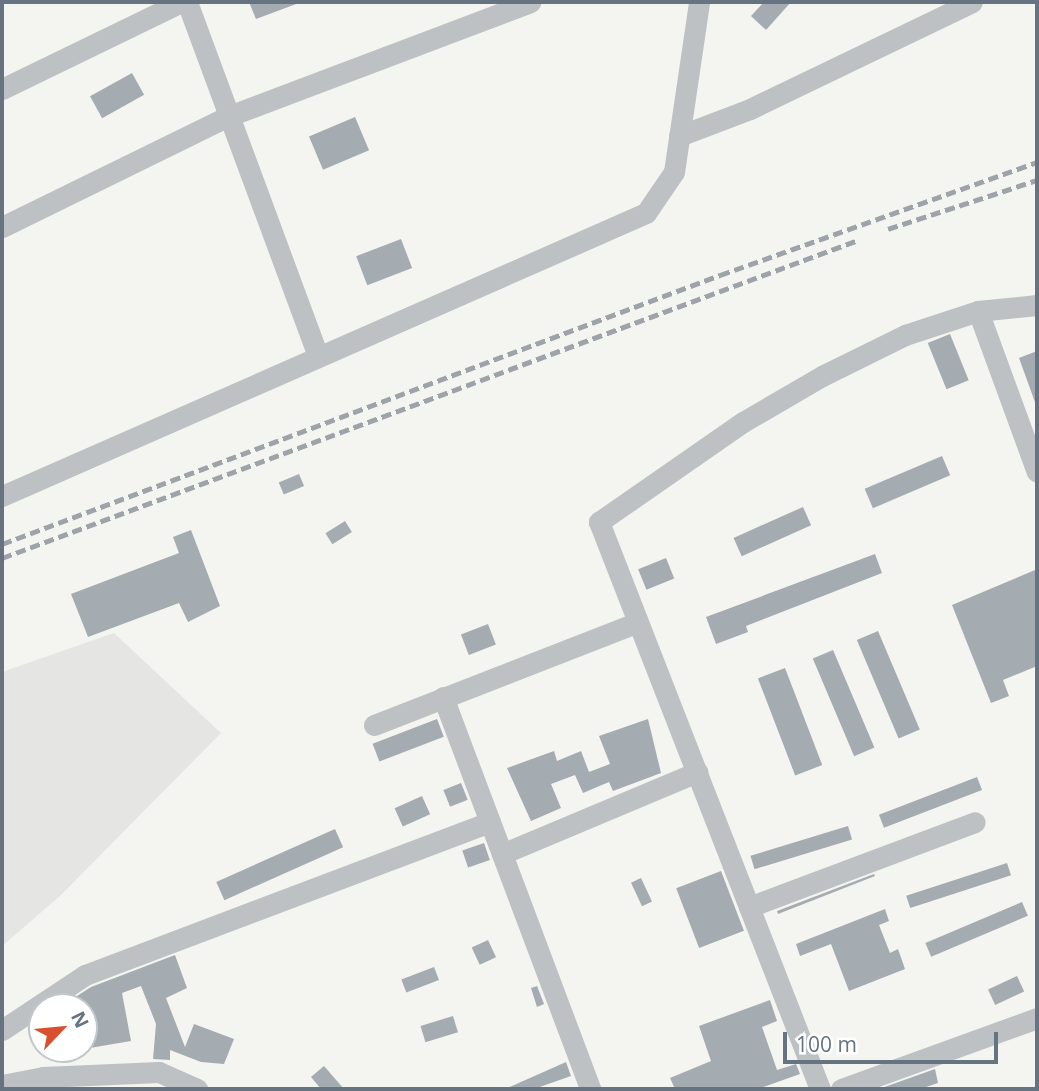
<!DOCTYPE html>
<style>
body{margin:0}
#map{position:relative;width:1039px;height:1091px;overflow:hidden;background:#f4f4f0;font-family:"Open Sans",sans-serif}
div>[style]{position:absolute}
.built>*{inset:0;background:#e5e6e4}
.building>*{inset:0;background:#a5acb1;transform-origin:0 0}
.minor>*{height:21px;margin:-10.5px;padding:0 10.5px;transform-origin:10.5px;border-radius:10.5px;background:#bdc1c4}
.rail>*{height:4.5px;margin-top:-2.25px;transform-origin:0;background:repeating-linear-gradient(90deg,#9da3a8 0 10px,transparent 0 15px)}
span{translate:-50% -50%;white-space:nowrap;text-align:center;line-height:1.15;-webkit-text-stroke:7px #fff;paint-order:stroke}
.frame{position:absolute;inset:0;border:4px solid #657480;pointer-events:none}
.north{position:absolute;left:28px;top:993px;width:70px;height:70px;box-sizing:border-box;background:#fff;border:2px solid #c1c7cc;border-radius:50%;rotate:64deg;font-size:19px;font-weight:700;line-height:28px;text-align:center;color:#657480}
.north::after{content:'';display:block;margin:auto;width:24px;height:32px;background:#d8502d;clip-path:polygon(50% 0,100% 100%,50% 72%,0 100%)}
.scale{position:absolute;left:783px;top:1032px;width:215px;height:32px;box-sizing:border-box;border:4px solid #657480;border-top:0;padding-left:9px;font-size:21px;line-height:24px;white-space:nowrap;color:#657480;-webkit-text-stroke:5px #fff;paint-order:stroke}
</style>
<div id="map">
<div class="built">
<div style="clip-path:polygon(114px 633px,221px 733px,60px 896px,2px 946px,2px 672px)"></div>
</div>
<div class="building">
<div style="clip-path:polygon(249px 2px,299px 2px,299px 3px,256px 19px)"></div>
<div style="clip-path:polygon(764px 2px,791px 2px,766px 30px,751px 16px)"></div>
<div style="left:132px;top:73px;width:25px;height:48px;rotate:61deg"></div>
<div style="left:355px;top:117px;width:36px;height:50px;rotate:67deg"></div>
<div style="left:401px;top:239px;width:31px;height:48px;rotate:69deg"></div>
<div style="left:950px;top:334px;width:50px;height:24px;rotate:68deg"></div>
<div style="clip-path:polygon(1037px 351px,1037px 405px,1036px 405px,1019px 358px)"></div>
<div style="left:942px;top:456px;width:21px;height:84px;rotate:67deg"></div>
<div style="left:299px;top:474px;width:13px;height:22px;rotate:67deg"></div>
<div style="left:803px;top:507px;width:20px;height:76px;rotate:66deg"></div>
<div style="left:345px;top:521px;width:13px;height:23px;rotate:58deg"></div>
<div style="clip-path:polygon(191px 530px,220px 606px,188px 622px,179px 603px,88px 637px,71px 594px,179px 553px,173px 537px)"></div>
<div style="clip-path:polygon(875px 554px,882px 573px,746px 626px,748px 632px,716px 644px,706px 617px)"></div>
<div style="left:666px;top:558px;width:22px;height:30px;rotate:68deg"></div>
<div style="clip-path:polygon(1035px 570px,1037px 666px,1003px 680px,1009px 696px,991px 703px,952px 605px)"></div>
<div style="left:488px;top:624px;width:22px;height:29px;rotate:69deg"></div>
<div style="left:878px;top:631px;width:107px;height:23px;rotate:67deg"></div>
<div style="left:833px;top:650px;width:106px;height:22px;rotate:67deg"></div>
<div style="left:785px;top:668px;width:104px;height:29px;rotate:69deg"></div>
<div style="left:437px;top:719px;width:19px;height:69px;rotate:69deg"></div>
<div style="clip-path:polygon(648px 719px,661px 773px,613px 791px,609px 782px,583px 793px,575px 775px,551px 784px,561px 808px,531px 821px,507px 768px,554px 751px,557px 761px,581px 751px,589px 772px,610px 764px,599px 736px)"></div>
<div style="left:977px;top:777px;width:14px;height:105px;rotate:69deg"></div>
<div style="left:461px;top:783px;width:18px;height:19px;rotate:68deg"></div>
<div style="left:422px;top:796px;width:20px;height:30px;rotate:66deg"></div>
<div style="left:848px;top:826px;width:14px;height:102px;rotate:73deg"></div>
<div style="left:335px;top:829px;width:20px;height:130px;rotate:66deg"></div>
<div style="left:484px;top:843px;width:18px;height:23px;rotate:71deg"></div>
<div style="left:1007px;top:863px;width:13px;height:106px;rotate:72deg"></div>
<div style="left:721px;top:871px;width:64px;height:48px;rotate:69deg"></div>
<div style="clip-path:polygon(874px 874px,875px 876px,778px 914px,777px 911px)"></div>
<div style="left:641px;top:878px;width:26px;height:11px;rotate:65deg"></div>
<div style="left:1022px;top:902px;width:15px;height:105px;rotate:67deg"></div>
<div style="clip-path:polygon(885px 909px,889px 921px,879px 925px,890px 953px,898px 949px,905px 969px,849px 991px,831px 944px,800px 956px,796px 944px)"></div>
<div style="left:488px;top:940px;width:19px;height:18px;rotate:65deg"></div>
<div style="clip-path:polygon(175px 955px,187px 988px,166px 998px,185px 1047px,194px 1024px,234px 1039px,224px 1064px,201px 1062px,170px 1050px,170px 1060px,153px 1059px,156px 1024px,141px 986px,122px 993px,131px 1041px,84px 1049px,84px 1007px,60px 1007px,91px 987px)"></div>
<div style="left:434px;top:967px;width:14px;height:35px;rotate:69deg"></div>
<div style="left:1017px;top:976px;width:17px;height:32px;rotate:65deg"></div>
<div style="clip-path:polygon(537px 986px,544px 1004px,537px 1007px,531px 988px)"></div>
<div style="clip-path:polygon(770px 1000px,777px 1021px,762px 1027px,777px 1070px,796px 1064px,800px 1074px,758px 1089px,675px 1089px,670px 1078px,711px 1061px,699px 1026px)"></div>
<div style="left:453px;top:1016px;width:17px;height:34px;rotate:73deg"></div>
<div style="clip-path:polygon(566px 1062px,571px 1076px,534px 1089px,505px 1089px)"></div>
<div style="clip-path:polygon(324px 1066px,344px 1089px,321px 1089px,311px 1077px)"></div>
<div style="clip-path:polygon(935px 1069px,938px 1083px,920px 1089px,879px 1089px)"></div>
</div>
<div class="minor">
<div style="left:187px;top:2px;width:375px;rotate:69.7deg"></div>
<div style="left:2px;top:89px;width:199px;rotate:-25.9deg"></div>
<div style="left:679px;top:136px;width:76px;rotate:-20.8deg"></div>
<div style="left:750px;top:109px;width:246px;rotate:-25.7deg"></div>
<div style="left:2px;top:227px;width:253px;rotate:-26.1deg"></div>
<div style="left:229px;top:116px;width:322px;rotate:-20.7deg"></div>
<div style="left:978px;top:311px;width:171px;rotate:69.9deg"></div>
<div style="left:2px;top:496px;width:703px;rotate:-23.72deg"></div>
<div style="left:646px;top:213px;width:50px;rotate:-55.7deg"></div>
<div style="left:674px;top:172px;width:172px;rotate:-81.6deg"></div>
<div style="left:443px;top:697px;width:419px;rotate:69.4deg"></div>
<div style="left:374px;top:725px;width:283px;rotate:-21.3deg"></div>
<div style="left:502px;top:854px;width:212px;rotate:-22.8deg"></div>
<div style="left:749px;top:907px;width:241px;rotate:-20.6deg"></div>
<div style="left:2px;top:1030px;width:100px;rotate:-33.5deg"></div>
<div style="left:85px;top:975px;width:433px;rotate:-20.7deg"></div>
<div style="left:2px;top:1085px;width:42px;rotate:-11deg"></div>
<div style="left:43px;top:1077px;width:116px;rotate:-2.5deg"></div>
<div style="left:159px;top:1072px;width:42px;rotate:24.1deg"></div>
<div style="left:820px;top:1089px;width:609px;rotate:-111.29deg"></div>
<div style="left:599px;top:522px;width:175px;rotate:-34.8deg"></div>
<div style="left:743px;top:422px;width:91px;rotate:-30.2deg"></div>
<div style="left:822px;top:376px;width:93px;rotate:-26.3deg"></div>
<div style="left:905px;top:335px;width:77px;rotate:-18.2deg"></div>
<div style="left:978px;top:311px;width:59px;rotate:-5.8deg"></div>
<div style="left:841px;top:1089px;width:208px;rotate:-19.9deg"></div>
</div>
<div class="rail">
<div style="left:888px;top:229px;width:157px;rotate:-18.2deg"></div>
<div style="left:2px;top:544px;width:767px;rotate:-20.54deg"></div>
<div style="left:720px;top:275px;width:337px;rotate:-19.6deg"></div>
<div style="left:2px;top:558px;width:913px;rotate:-20.38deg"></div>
</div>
<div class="frame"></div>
<div class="north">N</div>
<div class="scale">100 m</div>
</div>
